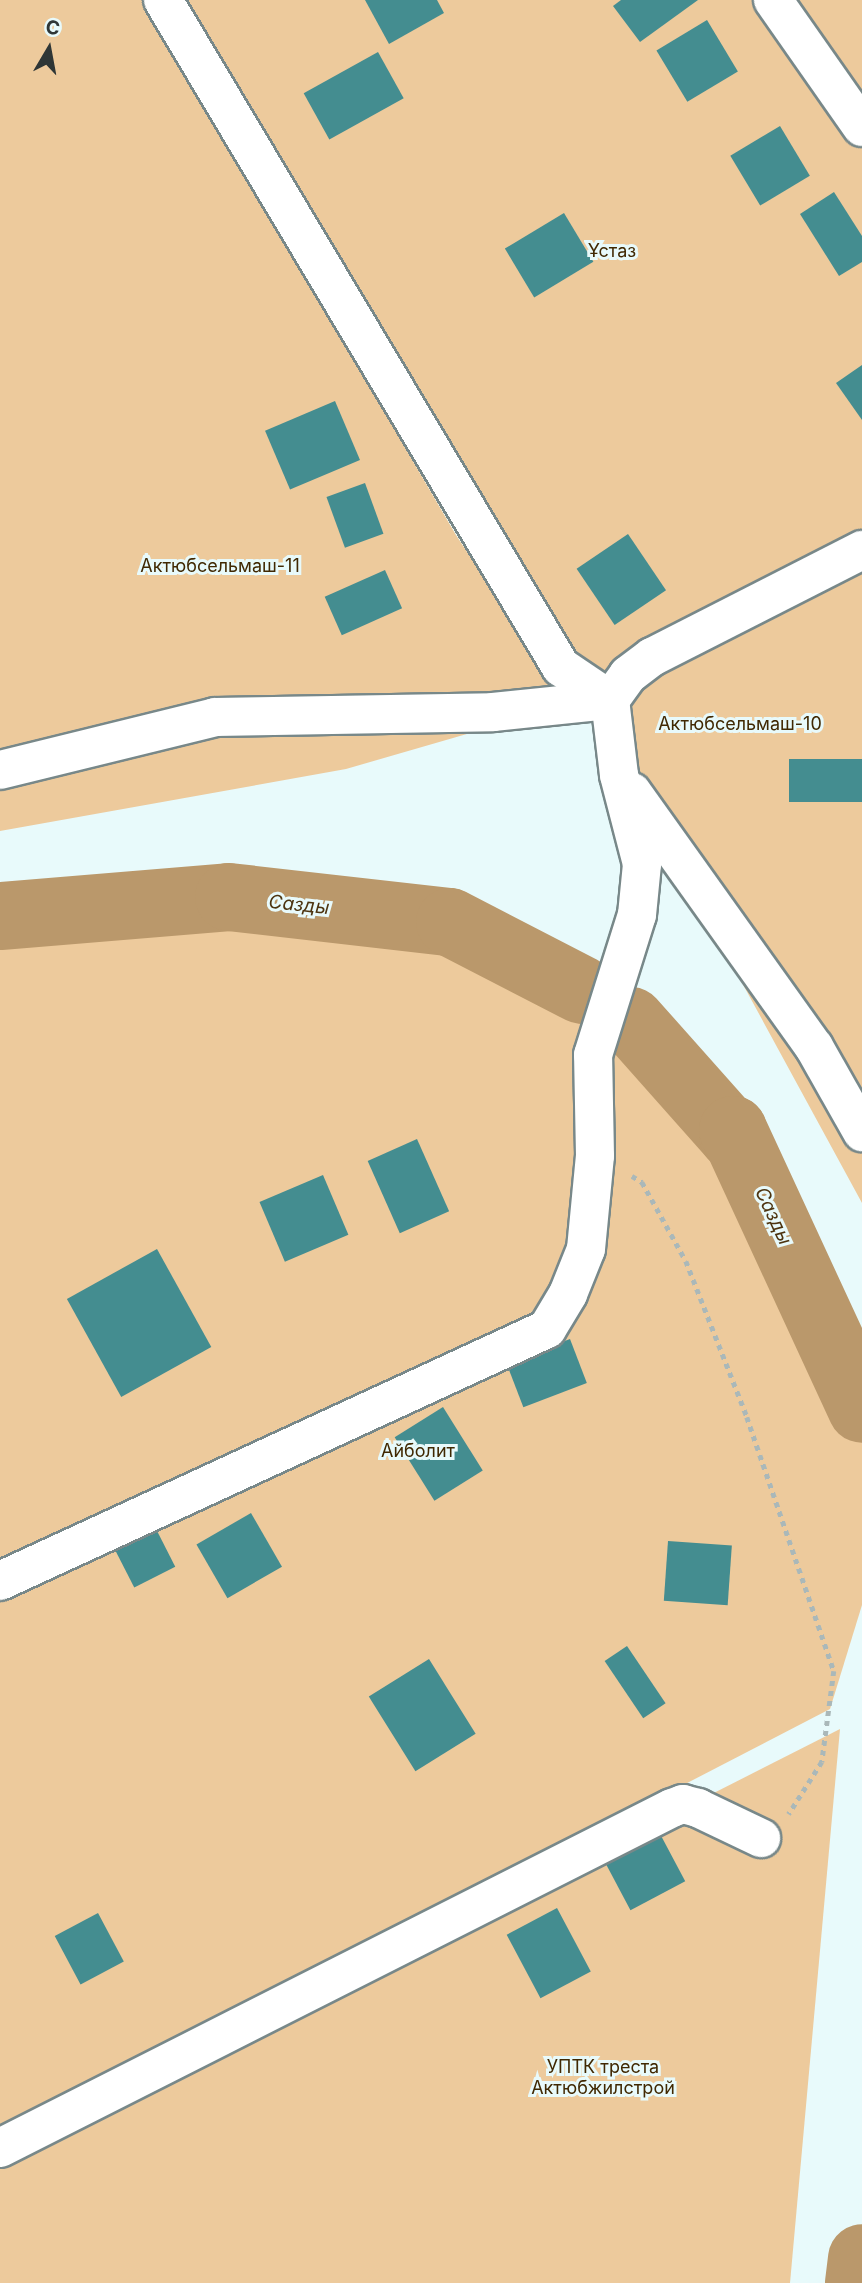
<!DOCTYPE html>
<meta charset="utf-8">
<style>
body{margin:0}
#map{position:relative;width:862px;height:2283px;overflow:hidden;background:#e8fafb;font-family:Inter,sans-serif}
div>[style]{position:absolute}
.green>*{inset:0;background:#edca9c}
.river>*{height:68px;margin:-34px;padding:0 34px;transform-origin:34px;border-radius:34px;background:#ba986b}
.building>*{inset:0;background:#448d90;transform-origin:0 0}
.path>*{height:4.5px;margin-top:-2.25px;transform-origin:0;background:repeating-linear-gradient(90deg,#aab8b9 0 5px,transparent 0 10px)}
.roads{filter:drop-shadow(2px 0 #788889) drop-shadow(-2px 0 #788889) drop-shadow(0 2px #788889) drop-shadow(0 -2px #788889)}
.minor>*{height:38px;margin:-19px;padding:0 19px;transform-origin:19px;border-radius:19px;background:#fff}
span{translate:-50% -50%;white-space:nowrap;text-align:center;line-height:1.15;-webkit-text-stroke:6px #e8fafb;paint-order:stroke}
.park-label{font-size:18px;color:#402802}
.water-label{font-size:19px;color:#4d3410;font-style:italic}
.north{position:absolute;left:14px;top:14px;width:70px;height:70px;-webkit-text-stroke:5px #e8fafb;paint-order:stroke;rotate:10deg;font-size:19px;font-weight:700;line-height:28px;text-align:center;color:#2f3636}
.north::after{content:'';display:block;margin:auto;width:24px;height:32px;background:#2f3636;clip-path:polygon(50% 0,100% 100%,50% 72%,0 100%)}
</style>
<div id="map">
<div class="green">
<div style="clip-path:polygon(0 0,144px 0,456px 535px,567px 705px,346px 769px,0 831px)"></div>
<div style="clip-path:polygon(171px 0,862px 0,862px 1203px,575px 676px)"></div>
<div style="clip-path:polygon(229px 897px,450px 922px,733px 1136px,862px 1411px,862px 1605px,830px 1709px,0 2139px,0 922px)"></div>
<div style="clip-path:polygon(840px 1729px,790px 2283px,0 2283px,0 2155px)"></div>
</div>
<div class="river">
<div style="left:0;top:916px;width:230px;rotate:-4.7deg"></div>
<div style="left:229px;top:897px;width:222px;rotate:6.5deg"></div>
<div style="left:450px;top:922px;width:148px;rotate:27.3deg"></div>
<div style="left:631px;top:1021px;width:154px;rotate:48.4deg"></div>
<div style="left:733px;top:1136px;width:6px;rotate:-90deg"></div>
<div style="left:733px;top:1130px;width:307px;rotate:65.2deg"></div>
<div style="left:859px;top:2283px;width:25px;rotate:-83deg"></div>
</div>
<div class="building">
<div style="clip-path:polygon(365px 0,437px 0,444px 13px,389px 44px)"></div>
<div style="clip-path:polygon(621px 0,698px 0,640px 42px,613px 6px)"></div>
<div style="left:707px;top:20px;width:60px;height:59px;rotate:59deg"></div>
<div style="left:378px;top:52px;width:53px;height:85px;rotate:61deg"></div>
<div style="left:780px;top:126px;width:58px;height:58px;rotate:59deg"></div>
<div style="clip-path:polygon(834px 192px,862px 236px,862px 262px,839px 276px,800px 214px)"></div>
<div style="left:564px;top:213px;width:57px;height:69px;rotate:59deg"></div>
<div style="clip-path:polygon(862px 365px,862px 420px,836px 383px)"></div>
<div style="left:335px;top:401px;width:64px;height:76px;rotate:67deg"></div>
<div style="left:365px;top:483px;width:54px;height:41px;rotate:70deg"></div>
<div style="left:628px;top:534px;width:68px;height:62px;rotate:56deg"></div>
<div style="left:385px;top:570px;width:42px;height:66px;rotate:66deg"></div>
<div style="left:862px;top:759px;width:43px;height:73px;rotate:90deg"></div>
<div style="left:417px;top:1139px;width:79px;height:54px;rotate:66deg"></div>
<div style="left:323px;top:1175px;width:65px;height:69px;rotate:67deg"></div>
<div style="left:157px;top:1249px;width:112px;height:103px;rotate:61deg"></div>
<div style="left:570px;top:1339px;width:47px;height:68px;rotate:69deg"></div>
<div style="left:443px;top:1407px;width:75px;height:57px;rotate:58deg"></div>
<div style="left:251px;top:1513px;width:62px;height:63px;rotate:60deg"></div>
<div style="left:153px;top:1523px;width:49px;height:46px;rotate:63deg"></div>
<div style="left:668px;top:1541px;width:64px;height:60px;rotate:4deg"></div>
<div style="left:627px;top:1646px;width:69px;height:27px;rotate:56deg"></div>
<div style="left:429px;top:1659px;width:88px;height:71px;rotate:58deg"></div>
<div style="left:658px;top:1830px;width:58px;height:62px;rotate:62deg"></div>
<div style="left:557px;top:1908px;width:72px;height:57px;rotate:62deg"></div>
<div style="left:98px;top:1913px;width:55px;height:49px;rotate:62deg"></div>
</div>
<div class="path">
<div style="left:632px;top:1176px;width:12px;rotate:31deg"></div>
<div style="left:642px;top:1182px;width:90px;rotate:60.9deg"></div>
<div style="left:686px;top:1261px;width:168px;rotate:68.6deg"></div>
<div style="left:747px;top:1417px;width:268px;rotate:71.1deg"></div>
<div style="left:834px;top:1671px;width:92px;rotate:97.5deg"></div>
<div style="left:822px;top:1762px;width:62px;rotate:122.4deg"></div>
</div>
<div class="roads">
<div class="minor">
<div style="left:163px;top:0;width:777px;rotate:59.18deg"></div>
<div style="left:561px;top:667px;width:59px;rotate:34deg"></div>
<div style="left:773px;top:0;width:155px;rotate:55deg"></div>
<div style="left:0;top:770px;width:221px;rotate:-13.8deg"></div>
<div style="left:215px;top:717px;width:278px;rotate:-1deg"></div>
<div style="left:493px;top:712px;width:118px;rotate:-5.9deg"></div>
<div style="left:632px;top:792px;width:313px;rotate:54.5deg"></div>
<div style="left:814px;top:1047px;width:98px;rotate:60.5deg"></div>
<div style="left:0;top:1581px;width:602px;rotate:-24.74deg"></div>
<div style="left:547px;top:1329px;width:41px;rotate:-59deg"></div>
<div style="left:568px;top:1294px;width:48px;rotate:-68.2deg"></div>
<div style="left:586px;top:1249px;width:93px;rotate:-84.5deg"></div>
<div style="left:595px;top:1156px;width:101px;rotate:-91.1deg"></div>
<div style="left:593px;top:1055px;width:147px;rotate:-72.6deg"></div>
<div style="left:637px;top:915px;width:51px;rotate:-84.4deg"></div>
<div style="left:642px;top:864px;width:92px;rotate:-104.5deg"></div>
<div style="left:619px;top:775px;width:76px;rotate:-96.8deg"></div>
<div style="left:610px;top:700px;width:31px;rotate:-54deg"></div>
<div style="left:628px;top:675px;width:30px;rotate:-37deg"></div>
<div style="left:652px;top:657px;width:236px;rotate:-27deg"></div>
<div style="left:0;top:2148px;width:753px;rotate:-26.84deg"></div>
<div style="left:672px;top:1808px;width:12px;rotate:-20deg"></div>
<div style="left:683px;top:1804px;width:16px;rotate:15deg"></div>
<div style="left:698px;top:1808px;width:70px;rotate:25.5deg"></div>
</div>
</div>
<div class="park-label">
<span style="left:612px;top:251px">Ұстаз</span>
<span style="left:220px;top:566px">Актюбсельмаш-11</span>
<span style="left:740px;top:724px">Актюбсельмаш-10</span>
<span style="left:418px;top:1451px">Айболит</span>
<span style="left:603px;top:2078px">УПТК треста<br>Актюбжилстрой</span>
</div>
<div class="water-label">
<span style="left:299px;top:905px;rotate:6deg">Сазды</span>
<span style="left:773px;top:1216px;rotate:65deg">Сазды</span>
</div>
<div class="north">С</div>
</div>
